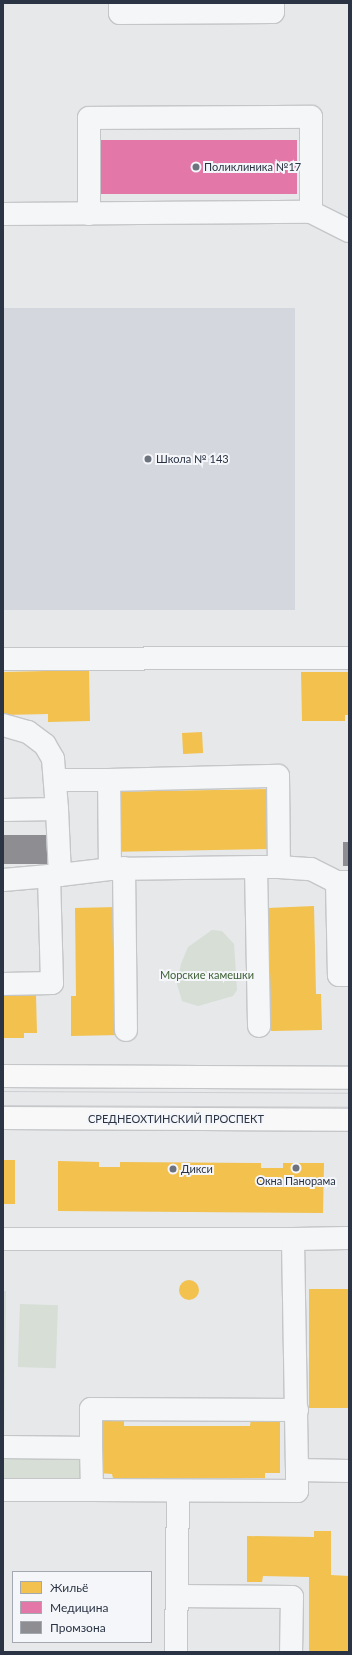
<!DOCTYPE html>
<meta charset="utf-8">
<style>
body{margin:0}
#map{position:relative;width:352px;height:1655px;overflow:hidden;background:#e6e8ea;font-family:Lato,sans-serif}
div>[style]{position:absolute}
.built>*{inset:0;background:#d4d7dd;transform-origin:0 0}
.green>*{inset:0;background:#d6ded6;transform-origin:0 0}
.homes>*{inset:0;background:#f2c14e;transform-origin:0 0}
.round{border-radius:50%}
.health>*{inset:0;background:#e377a8;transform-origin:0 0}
.industry>*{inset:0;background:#8d8d92;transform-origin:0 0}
.roads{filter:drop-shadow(1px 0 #c4c6c8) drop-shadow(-1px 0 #c4c6c8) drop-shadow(0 1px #c4c6c8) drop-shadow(0 -1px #c4c6c8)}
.minor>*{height:22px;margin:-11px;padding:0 11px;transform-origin:11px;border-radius:11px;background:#f5f6f7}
.major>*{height:22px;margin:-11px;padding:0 11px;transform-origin:11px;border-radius:11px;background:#f8f8f8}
.tram>*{height:1px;margin:-0.5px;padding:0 0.5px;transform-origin:0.5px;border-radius:0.5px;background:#cecfd2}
.dots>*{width:11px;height:11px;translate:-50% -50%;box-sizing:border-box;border:2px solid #f4f6f9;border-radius:50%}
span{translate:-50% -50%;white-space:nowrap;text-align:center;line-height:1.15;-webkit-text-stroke:4px #f4f6f9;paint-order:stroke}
.poi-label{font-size:11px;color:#2b3445}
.left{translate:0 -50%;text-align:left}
.park-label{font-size:11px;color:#3f6138}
.street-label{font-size:11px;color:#2b3445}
.frame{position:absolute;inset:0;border:4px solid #2b3445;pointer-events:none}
.legend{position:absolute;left:12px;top:1571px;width:140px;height:72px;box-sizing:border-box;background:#f4f6f9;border:1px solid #a4a8b1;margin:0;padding:5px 7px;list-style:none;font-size:12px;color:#2b3445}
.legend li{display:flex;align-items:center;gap:8px;height:20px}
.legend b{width:20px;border:1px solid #a4a8b1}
</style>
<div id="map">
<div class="built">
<div style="left:3px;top:308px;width:292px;height:302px"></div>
</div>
<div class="green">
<div style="clip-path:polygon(212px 930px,222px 931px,234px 944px,237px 990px,233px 996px,198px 1006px,182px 1001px,177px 984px,181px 964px,188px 947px)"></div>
<div style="clip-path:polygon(3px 1291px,6px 1291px,4px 1436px,3px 1436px)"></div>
<div style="left:20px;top:1304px;width:38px;height:63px;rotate:2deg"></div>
<div style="left:87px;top:1453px;width:30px;height:84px;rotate:90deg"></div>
</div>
<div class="homes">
<div style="clip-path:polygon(89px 670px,90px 721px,48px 722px,48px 714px,3px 715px,3px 672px)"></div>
<div style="clip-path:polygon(301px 672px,349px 672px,349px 715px,345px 715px,345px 721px,302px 721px)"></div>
<div style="left:202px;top:732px;width:21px;height:20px;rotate:87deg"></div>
<div style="left:272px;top:789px;width:60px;height:154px;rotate:89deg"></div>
<div style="clip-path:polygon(314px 906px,316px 994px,321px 994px,322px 1030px,271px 1031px,268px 908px)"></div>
<div style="clip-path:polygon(118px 907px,120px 1035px,71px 1036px,71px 996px,76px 996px,75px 908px)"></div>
<div style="clip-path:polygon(3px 995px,36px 995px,37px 1033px,24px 1033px,24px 1038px,3px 1038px)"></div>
<div style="left:3px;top:1160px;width:12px;height:44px"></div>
<div style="clip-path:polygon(58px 1161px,99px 1162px,99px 1167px,120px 1167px,120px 1162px,261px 1163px,261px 1168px,283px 1168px,283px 1163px,324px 1163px,323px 1213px,58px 1211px)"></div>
<div class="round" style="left:179px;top:1280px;width:20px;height:20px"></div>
<div style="left:309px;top:1289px;width:40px;height:119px"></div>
<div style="clip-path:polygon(98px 1418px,124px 1418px,124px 1426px,250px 1426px,251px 1418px,280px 1418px,280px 1473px,265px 1473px,265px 1478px,113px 1478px,112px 1474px,98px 1473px)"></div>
<div style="clip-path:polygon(314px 1531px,331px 1531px,331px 1575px,349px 1576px,349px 1652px,309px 1652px,309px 1577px,263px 1576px,262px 1582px,247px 1582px,247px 1536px,314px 1537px)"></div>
</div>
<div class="health">
<div style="left:95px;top:140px;width:202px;height:54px"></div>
</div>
<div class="industry">
<div style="left:48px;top:835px;width:29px;height:45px;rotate:90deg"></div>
<div style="left:343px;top:842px;width:6px;height:24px"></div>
</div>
<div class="roads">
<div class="minor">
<div style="left:120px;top:3px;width:10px;rotate:90deg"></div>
<div style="left:120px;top:13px;width:153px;rotate:-0.4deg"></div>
<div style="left:273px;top:12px;width:9px;rotate:-90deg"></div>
<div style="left:3px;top:214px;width:308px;rotate:-0.4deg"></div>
<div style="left:311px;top:212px;width:42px;rotate:26.6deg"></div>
<div style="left:89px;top:214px;width:96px;rotate:-90deg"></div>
<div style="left:89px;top:118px;width:222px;rotate:-0.3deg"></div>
<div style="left:311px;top:117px;width:95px;rotate:90deg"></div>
<div style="left:3px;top:659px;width:346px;rotate:-0.2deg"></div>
<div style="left:3px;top:725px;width:26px;rotate:16deg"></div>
<div style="left:28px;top:732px;width:21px;rotate:37deg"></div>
<div style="left:45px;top:745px;width:16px;rotate:60deg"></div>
<div style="left:53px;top:759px;width:50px;rotate:85.4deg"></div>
<div style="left:56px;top:780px;width:53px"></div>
<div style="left:3px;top:810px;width:54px;rotate:-1.1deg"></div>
<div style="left:57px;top:809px;width:66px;rotate:87.4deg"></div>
<div style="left:60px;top:875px;width:57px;rotate:175deg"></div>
<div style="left:279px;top:867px;width:32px;rotate:4deg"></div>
<div style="left:311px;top:869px;width:29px;rotate:27deg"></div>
<div style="left:337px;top:882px;width:12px"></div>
<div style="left:124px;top:868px;width:162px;rotate:89.3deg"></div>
<div style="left:111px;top:869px;width:145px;rotate:-0.8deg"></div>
<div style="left:60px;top:875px;width:50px;rotate:-6.8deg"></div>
<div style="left:110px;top:869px;width:89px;rotate:-90.6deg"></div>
<div style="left:109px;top:780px;width:169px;rotate:-1.4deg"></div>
<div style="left:278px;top:776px;width:91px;rotate:89.4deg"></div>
<div style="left:279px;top:867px;width:23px;rotate:180deg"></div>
<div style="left:256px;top:867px;width:159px;rotate:88.9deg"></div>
<div style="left:337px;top:882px;width:93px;rotate:88.8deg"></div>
<div style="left:339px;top:975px;width:10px"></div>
<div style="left:3px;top:984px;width:49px;rotate:-1.2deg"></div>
<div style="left:52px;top:983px;width:107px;rotate:-91.6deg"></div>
<div style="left:3px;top:1239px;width:290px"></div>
<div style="left:3px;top:1447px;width:88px;rotate:0.7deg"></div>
<div style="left:91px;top:1448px;width:42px;rotate:88.6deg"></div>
<div style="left:92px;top:1490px;width:205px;rotate:0.3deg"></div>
<div style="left:297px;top:1491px;width:21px;rotate:-90deg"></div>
<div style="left:297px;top:1470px;width:52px;rotate:1.1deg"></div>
<div style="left:91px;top:1448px;width:39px;rotate:-90deg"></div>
<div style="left:91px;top:1409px;width:206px;rotate:0.3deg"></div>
<div style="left:297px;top:1470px;width:231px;rotate:-91deg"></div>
<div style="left:293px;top:1239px;width:56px;rotate:-1deg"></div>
<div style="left:3px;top:1490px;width:89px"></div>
<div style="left:177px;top:1596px;width:115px;rotate:0.5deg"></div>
<div style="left:292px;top:1597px;width:55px;rotate:91deg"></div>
<div style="left:176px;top:1652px;width:161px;rotate:-89.3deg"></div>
</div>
<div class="major">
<div style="left:3px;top:1076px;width:346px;rotate:0.3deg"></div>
<div style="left:3px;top:1118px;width:346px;rotate:0.3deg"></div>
</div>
</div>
<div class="tram">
<div style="left:3px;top:1091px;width:346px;rotate:0.3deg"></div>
<div style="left:3px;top:1105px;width:346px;rotate:0.3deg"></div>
</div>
<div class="dots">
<div style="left:196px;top:167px;background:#6c737f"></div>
<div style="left:148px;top:459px;background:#6c737f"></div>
<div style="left:296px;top:1168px;background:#6c737f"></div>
<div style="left:173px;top:1169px;background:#6c737f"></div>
</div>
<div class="poi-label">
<span class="left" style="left:204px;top:167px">Поликлиника №17</span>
<span class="left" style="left:156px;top:459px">Школа № 143</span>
<span class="left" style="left:181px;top:1169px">Дикси</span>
<span style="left:296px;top:1181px">Окна Панорама</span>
</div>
<div class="park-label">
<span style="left:207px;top:975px">Морские камешки</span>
</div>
<div class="street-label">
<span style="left:176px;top:1119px">СРЕДНЕОХТИНСКИЙ ПРОСПЕКТ</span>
</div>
<div class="frame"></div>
<ul class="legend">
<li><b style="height:11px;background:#f2c14e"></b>Жильё</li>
<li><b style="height:11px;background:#e377a8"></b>Медицина</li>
<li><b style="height:11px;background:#8d8d92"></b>Промзона</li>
</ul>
</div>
